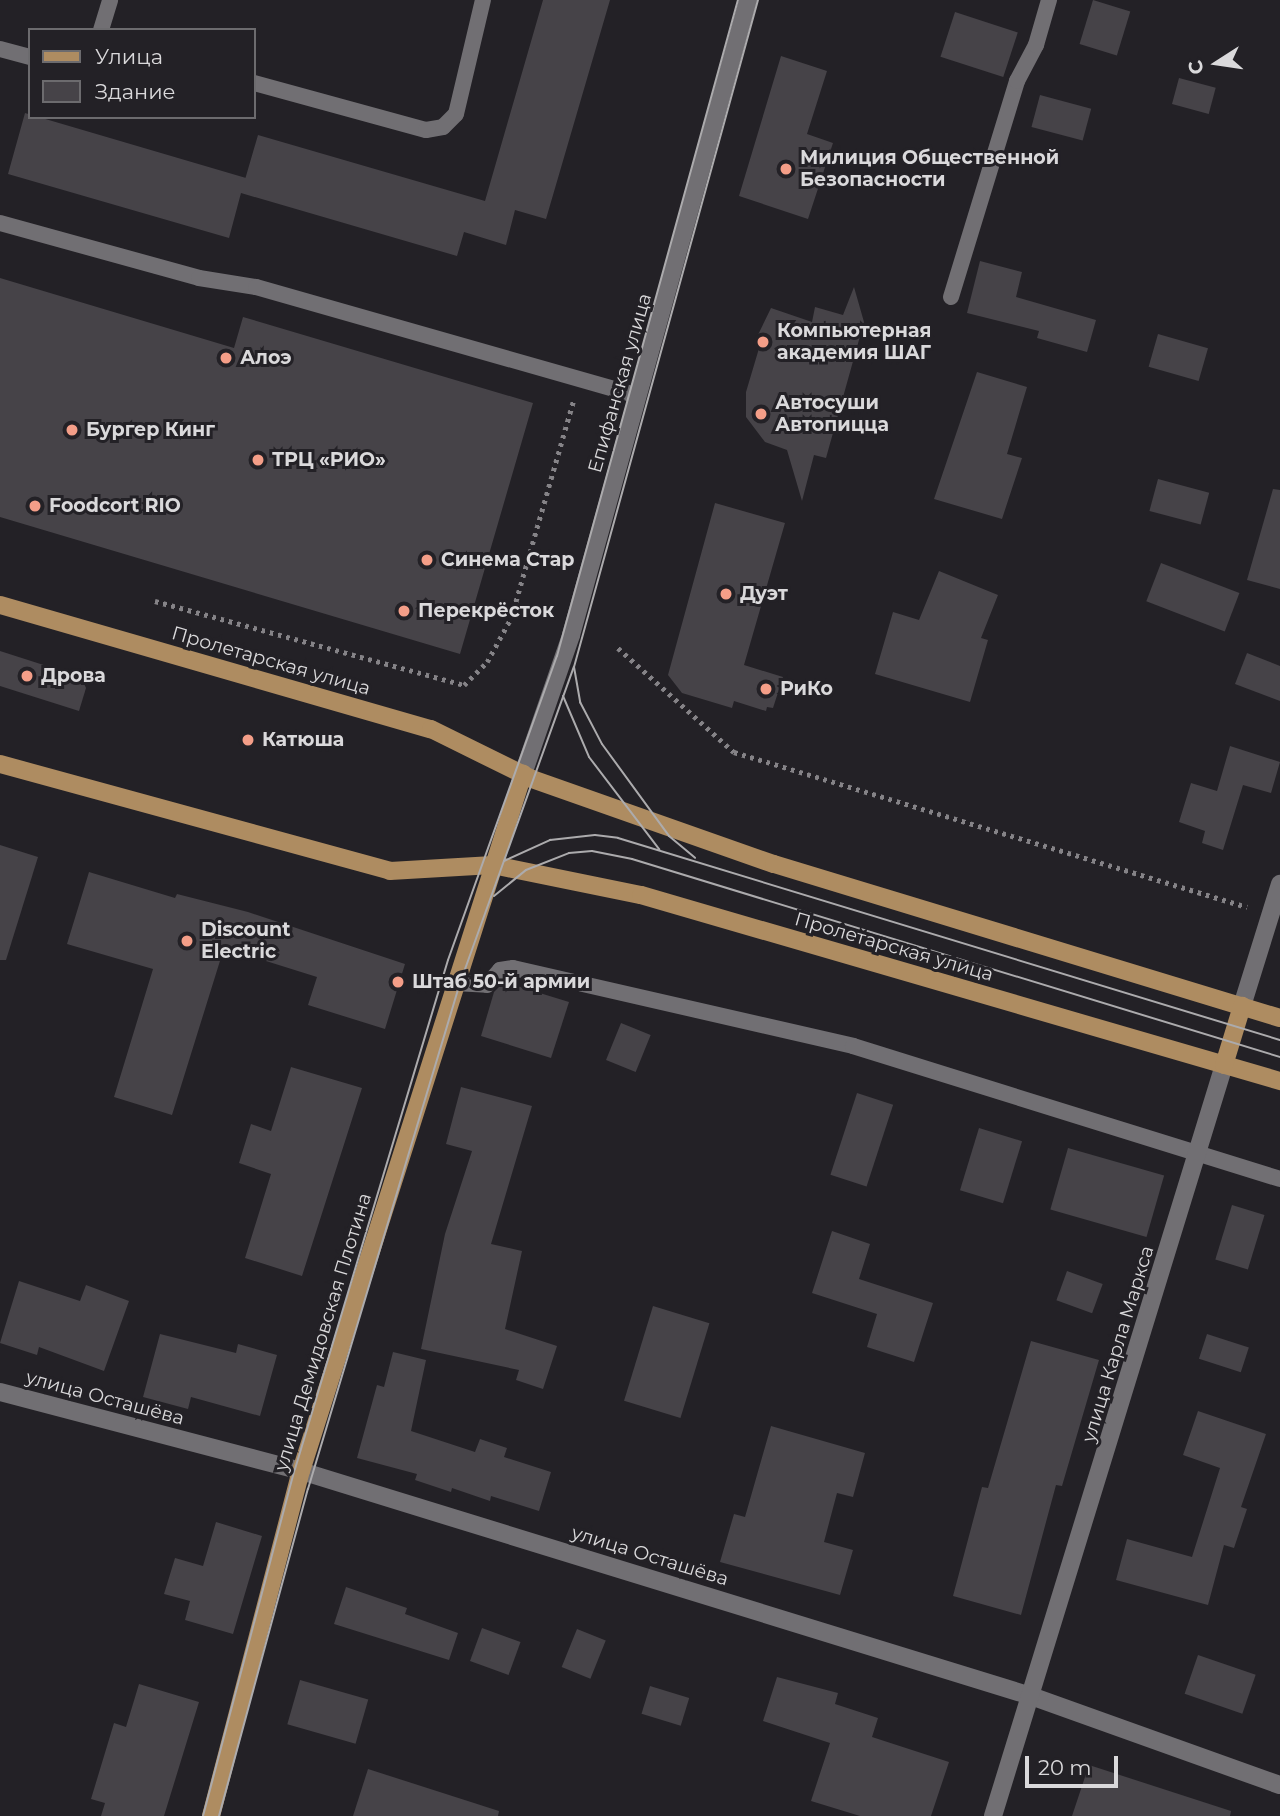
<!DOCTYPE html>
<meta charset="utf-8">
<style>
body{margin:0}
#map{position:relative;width:1280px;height:1816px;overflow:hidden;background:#232126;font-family:Montserrat,sans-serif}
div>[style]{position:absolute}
.building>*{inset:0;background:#464348;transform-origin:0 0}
.path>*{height:4.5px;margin-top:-2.25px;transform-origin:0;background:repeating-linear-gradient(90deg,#858387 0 3.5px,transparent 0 8.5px)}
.lane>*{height:16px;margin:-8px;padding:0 8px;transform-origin:8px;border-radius:8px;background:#716f73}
.street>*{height:18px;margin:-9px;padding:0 9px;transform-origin:9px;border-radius:9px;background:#716f73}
.secondary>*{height:18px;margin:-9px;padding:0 9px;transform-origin:9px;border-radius:9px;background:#716f73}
.primary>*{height:18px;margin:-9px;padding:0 9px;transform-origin:9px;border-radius:9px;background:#ae8c61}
.tram>*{height:2px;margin:-1px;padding:0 1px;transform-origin:1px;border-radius:1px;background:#acabad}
.dots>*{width:19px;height:19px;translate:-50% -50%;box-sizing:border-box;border:4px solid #232126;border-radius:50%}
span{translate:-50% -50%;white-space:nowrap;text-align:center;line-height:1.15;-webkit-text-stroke:6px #232126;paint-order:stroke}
.poi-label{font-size:19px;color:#dad9db;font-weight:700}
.left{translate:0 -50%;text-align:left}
.street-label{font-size:19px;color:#dad9db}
.legend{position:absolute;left:28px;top:28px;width:228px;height:91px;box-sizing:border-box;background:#232126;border:2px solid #6c6b6e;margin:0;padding:9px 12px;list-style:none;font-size:21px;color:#dad9db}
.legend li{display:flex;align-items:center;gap:14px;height:35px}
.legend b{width:35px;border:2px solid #6c6b6e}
.north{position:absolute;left:1182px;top:28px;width:70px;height:70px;-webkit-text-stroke:5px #232126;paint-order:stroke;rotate:258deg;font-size:19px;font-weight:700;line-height:28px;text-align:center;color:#dad9db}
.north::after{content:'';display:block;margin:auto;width:24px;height:32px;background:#dad9db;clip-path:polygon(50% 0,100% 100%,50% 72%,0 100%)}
.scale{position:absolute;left:1025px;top:1756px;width:93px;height:32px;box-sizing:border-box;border:4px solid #dad9db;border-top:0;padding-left:9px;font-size:21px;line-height:24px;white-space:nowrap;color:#dad9db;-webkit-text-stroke:5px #232126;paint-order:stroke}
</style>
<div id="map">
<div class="building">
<div style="clip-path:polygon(543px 0,610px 0,546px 219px,515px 210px,506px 245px,464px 232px,457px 256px,241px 193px,229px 238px,8px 174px,25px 113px,246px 178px,244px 183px,258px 135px,485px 201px)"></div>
<div style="left:1093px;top:0;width:39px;height:46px;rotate:17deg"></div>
<div style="left:955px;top:12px;width:66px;height:47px;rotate:18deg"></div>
<div style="clip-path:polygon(781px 56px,827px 71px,807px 134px,833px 143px,808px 219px,739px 196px)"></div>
<div style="left:1179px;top:78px;width:38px;height:27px;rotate:15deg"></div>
<div style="left:1040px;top:95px;width:53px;height:33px;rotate:15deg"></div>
<div style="clip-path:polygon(980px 261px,1022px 272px,1016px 297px,1096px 320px,1087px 352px,1037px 338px,1039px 331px,967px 313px)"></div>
<div style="clip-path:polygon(0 278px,234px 348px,243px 317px,533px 403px,460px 654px,0 517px)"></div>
<div style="clip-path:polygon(854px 287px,864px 322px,826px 458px,814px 455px,802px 501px,787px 450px,765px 442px,746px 417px,746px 392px,760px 345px,754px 343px,771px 308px,812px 322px,815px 307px,843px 315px)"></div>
<div style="left:1158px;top:334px;width:52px;height:34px;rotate:16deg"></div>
<div style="clip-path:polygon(977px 372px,1027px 387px,1007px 454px,1022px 458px,1002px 519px,934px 499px)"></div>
<div style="left:1158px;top:479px;width:53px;height:33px;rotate:15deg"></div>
<div style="clip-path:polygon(1273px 489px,1280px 490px,1280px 589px,1247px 580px)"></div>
<div style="clip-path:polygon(715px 503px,785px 523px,744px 665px,783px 677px,773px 708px,767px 707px,766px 711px,734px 701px,732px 708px,682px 693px,668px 675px)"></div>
<div style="left:1161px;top:563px;width:84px;height:41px;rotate:21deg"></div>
<div style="clip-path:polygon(939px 571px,998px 595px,981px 638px,988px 640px,970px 702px,875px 674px,893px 612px,919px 620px)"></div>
<div style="clip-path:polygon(0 651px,81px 677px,86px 688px,79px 711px,0 686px)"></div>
<div style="clip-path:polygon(1247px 653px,1280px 666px,1280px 701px,1235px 684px)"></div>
<div style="clip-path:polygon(1230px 746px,1280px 762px,1271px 793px,1243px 785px,1223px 850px,1202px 843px,1205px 831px,1179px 822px,1191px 783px,1217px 791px)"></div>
<div style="clip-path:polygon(0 845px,38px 857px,6px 960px,0 960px)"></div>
<div style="clip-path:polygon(89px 872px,175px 898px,177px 894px,248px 912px,405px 964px,385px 1029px,308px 1005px,317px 977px,224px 948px,172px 1115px,114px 1097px,153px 969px,67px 944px)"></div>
<div style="clip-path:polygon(504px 982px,569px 1002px,551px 1058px,481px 1036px,494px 992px)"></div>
<div style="left:621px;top:1023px;width:32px;height:40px;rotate:22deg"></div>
<div style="clip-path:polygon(291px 1067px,362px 1088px,302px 1276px,245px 1258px,271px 1174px,239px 1163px,251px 1124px,271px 1131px)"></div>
<div style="clip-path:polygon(461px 1087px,532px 1106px,491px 1244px,522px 1251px,505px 1329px,557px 1346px,543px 1389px,516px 1380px,519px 1370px,421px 1349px,445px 1234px,472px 1151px,446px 1144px)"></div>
<div style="left:857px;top:1093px;width:38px;height:86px;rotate:18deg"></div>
<div style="left:979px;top:1128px;width:45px;height:65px;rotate:17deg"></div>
<div style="left:1068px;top:1148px;width:100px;height:64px;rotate:16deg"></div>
<div style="left:1232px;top:1205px;width:34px;height:57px;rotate:17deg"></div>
<div style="clip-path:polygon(832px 1231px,870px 1244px,859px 1279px,933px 1303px,914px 1362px,867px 1347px,877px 1314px,812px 1293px)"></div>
<div style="left:1067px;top:1271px;width:38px;height:31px;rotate:20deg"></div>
<div style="clip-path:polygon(19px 1281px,80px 1301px,86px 1285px,129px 1301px,104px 1371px,39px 1347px,37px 1355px,0 1343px)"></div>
<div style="left:653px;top:1306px;width:59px;height:99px;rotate:17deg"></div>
<div style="clip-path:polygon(160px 1334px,236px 1353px,238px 1344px,277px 1355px,260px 1416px,191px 1397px,188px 1409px,143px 1397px)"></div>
<div style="left:1207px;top:1334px;width:44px;height:26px;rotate:18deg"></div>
<div style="clip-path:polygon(1031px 1341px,1099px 1360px,1062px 1486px,1056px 1485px,1021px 1615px,953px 1596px,982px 1487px,988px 1488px)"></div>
<div style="clip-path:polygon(393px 1352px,426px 1360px,411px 1431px,475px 1452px,480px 1439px,507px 1448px,504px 1457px,551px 1472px,539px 1511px,491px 1496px,490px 1501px,452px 1488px,451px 1492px,415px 1480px,417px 1474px,357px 1458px,377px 1385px,384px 1387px)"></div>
<div style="clip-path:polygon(1198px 1411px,1266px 1434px,1241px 1507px,1247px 1509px,1234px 1548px,1224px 1545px,1208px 1605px,1116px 1580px,1127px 1539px,1192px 1557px,1220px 1468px,1183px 1455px)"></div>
<div style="clip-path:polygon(771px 1426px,865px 1453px,853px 1497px,837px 1493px,824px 1542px,853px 1550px,840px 1595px,720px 1562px,734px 1514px,745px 1517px)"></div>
<div style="clip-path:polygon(216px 1522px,262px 1536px,233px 1634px,185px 1620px,190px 1601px,164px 1594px,175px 1558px,203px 1566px)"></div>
<div style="clip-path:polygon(346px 1587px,407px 1608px,405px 1614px,458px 1633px,449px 1660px,334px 1624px)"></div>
<div style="left:482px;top:1628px;width:41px;height:35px;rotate:20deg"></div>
<div style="left:577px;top:1629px;width:31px;height:41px;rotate:22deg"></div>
<div style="left:1198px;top:1655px;width:61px;height:41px;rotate:19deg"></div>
<div style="clip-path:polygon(777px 1677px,838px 1693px,835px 1704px,878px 1718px,872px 1737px,949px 1762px,931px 1816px,860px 1816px,811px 1801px,830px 1743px,763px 1721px)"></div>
<div style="left:300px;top:1680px;width:71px;height:46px;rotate:16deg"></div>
<div style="clip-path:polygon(139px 1684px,199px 1702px,164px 1816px,101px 1816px,105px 1803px,91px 1799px,114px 1723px,126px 1727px)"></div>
<div style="left:650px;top:1686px;width:41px;height:29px;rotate:17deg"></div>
<div style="clip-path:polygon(1089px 1765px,1231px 1811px,1230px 1816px,1072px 1816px)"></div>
<div style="clip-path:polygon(368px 1769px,499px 1811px,498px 1816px,353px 1816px)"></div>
</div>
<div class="path">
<div style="left:155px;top:601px;width:320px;rotate:15.2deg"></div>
<div style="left:464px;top:685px;width:33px;rotate:-45deg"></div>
<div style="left:487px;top:662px;width:50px;rotate:-61.4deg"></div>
<div style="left:511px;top:618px;width:225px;rotate:-74deg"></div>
<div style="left:618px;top:648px;width:156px;rotate:41.9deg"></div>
<div style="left:734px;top:752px;width:536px;rotate:16.81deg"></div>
</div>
<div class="lane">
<div style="left:101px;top:30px;width:31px;rotate:-73deg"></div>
<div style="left:0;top:49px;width:31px;rotate:15deg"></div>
<div style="left:254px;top:83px;width:178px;rotate:15.3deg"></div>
<div style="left:426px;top:130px;width:17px;rotate:-10deg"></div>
<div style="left:443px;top:127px;width:18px;rotate:-45deg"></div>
<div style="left:456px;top:114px;width:117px;rotate:-76.7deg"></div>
<div style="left:0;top:223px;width:206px;rotate:15.4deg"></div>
<div style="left:199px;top:278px;width:58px;rotate:9deg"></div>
<div style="left:256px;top:287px;width:397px;rotate:15.9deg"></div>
<div style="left:951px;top:297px;width:226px;rotate:-73deg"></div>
<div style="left:1017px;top:81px;width:41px;rotate:-62.2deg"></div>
<div style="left:1036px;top:45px;width:47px;rotate:-73.9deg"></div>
<div style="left:454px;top:983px;width:33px;rotate:3deg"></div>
<div style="left:487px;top:985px;width:20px;rotate:-49deg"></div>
<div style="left:500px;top:970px;width:13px;rotate:-9deg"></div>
<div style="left:513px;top:968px;width:349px;rotate:12.9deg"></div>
<div style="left:853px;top:1046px;width:447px;rotate:17.3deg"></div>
</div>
<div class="street">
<div style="left:523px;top:774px;width:147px;rotate:-70.9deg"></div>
<div style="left:571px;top:635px;width:659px;rotate:-74.42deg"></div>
<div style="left:0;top:1392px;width:311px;rotate:14.7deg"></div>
<div style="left:301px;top:1471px;width:764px;rotate:17.13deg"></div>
<div style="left:1031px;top:1696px;width:264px;rotate:19.7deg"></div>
</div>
<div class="secondary">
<div style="left:1242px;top:1006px;width:128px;rotate:-72.7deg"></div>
<div style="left:993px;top:1816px;width:786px;rotate:-72.9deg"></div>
</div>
<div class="primary">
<div style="left:0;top:605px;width:448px;rotate:16.1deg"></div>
<div style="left:431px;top:729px;width:113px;rotate:26.3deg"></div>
<div style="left:532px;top:779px;width:256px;rotate:19.4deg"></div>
<div style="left:774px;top:864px;width:529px;rotate:16.93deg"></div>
<div style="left:0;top:764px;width:404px;rotate:15.3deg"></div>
<div style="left:390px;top:871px;width:103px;rotate:-3.3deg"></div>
<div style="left:493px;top:865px;width:151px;rotate:11.5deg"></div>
<div style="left:641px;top:895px;width:666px;rotate:16.23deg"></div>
<div style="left:1224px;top:1065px;width:62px;rotate:-73deg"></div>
<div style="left:211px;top:1816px;width:357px;rotate:-75.4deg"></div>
<div style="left:301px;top:1471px;width:732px;rotate:-72.33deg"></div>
</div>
<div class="tram">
<div style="left:574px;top:667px;width:36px;rotate:80deg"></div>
<div style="left:580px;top:702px;width:47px;rotate:62.4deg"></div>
<div style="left:602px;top:744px;width:114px;rotate:53.9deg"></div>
<div style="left:669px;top:836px;width:34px;rotate:40deg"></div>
<div style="left:563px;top:696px;width:66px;rotate:66.9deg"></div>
<div style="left:589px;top:757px;width:116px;rotate:52.7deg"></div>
<div style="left:504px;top:861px;width:51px;rotate:-24.5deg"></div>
<div style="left:550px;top:840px;width:45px;rotate:-6.3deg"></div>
<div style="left:595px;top:835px;width:23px;rotate:7deg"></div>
<div style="left:618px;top:838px;width:692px;rotate:16.97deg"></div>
<div style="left:494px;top:896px;width:41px;rotate:-39.1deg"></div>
<div style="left:526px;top:870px;width:46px;rotate:-21.6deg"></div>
<div style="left:569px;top:853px;width:23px;rotate:-5deg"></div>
<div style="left:592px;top:851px;width:41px;rotate:11.3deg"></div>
<div style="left:632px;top:859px;width:678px;rotate:16.99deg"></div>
<div style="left:203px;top:1816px;width:359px;rotate:-75.2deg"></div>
<div style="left:295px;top:1469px;width:531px;rotate:-73.27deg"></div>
<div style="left:448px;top:960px;width:323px;rotate:-70.3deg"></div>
<div style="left:557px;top:656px;width:681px;rotate:-74.58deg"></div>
<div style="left:219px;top:1816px;width:339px;rotate:-74.8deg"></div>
<div style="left:308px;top:1489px;width:528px;rotate:-73.28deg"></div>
<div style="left:460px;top:983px;width:336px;rotate:-70.2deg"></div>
<div style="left:574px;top:667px;width:692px;rotate:-74.58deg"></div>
</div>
<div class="dots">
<div style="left:786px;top:169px;background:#f49e88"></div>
<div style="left:763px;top:342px;background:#f49e88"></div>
<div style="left:226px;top:358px;background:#f49e88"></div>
<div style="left:761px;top:414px;background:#f49e88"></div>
<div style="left:72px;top:430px;background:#f49e88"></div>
<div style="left:258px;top:460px;background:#f49e88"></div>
<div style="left:35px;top:506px;background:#f49e88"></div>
<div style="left:427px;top:560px;background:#f49e88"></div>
<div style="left:726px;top:594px;background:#f49e88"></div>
<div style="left:404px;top:611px;background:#f49e88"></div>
<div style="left:27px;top:676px;background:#f49e88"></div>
<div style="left:766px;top:689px;background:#f49e88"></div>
<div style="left:248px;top:740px;background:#f49e88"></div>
<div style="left:187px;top:941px;background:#f49e88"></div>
<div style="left:398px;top:982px;background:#f49e88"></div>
</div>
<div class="poi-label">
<span class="left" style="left:800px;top:169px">Милиция Общественной<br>Безопасности</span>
<span class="left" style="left:777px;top:342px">Компьютерная<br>академия ШАГ</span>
<span class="left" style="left:240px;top:358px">Алоэ</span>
<span class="left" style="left:775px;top:414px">Автосуши<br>Автопицца</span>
<span class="left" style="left:86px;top:430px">Бургер Кинг</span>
<span class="left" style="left:272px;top:460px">ТРЦ «РИО»</span>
<span class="left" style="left:49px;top:506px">Foodcort RIO</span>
<span class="left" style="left:441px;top:560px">Синема Стар</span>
<span class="left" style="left:740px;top:594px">Дуэт</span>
<span class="left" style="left:418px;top:611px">Перекрёсток</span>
<span class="left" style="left:41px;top:676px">Дрова</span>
<span class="left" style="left:780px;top:689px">РиКо</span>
<span class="left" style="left:262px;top:740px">Катюша</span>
<span class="left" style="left:201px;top:941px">Discount<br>Electric</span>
<span class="left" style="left:412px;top:982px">Штаб 50-й армии</span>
</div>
<div class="street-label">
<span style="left:620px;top:383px;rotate:-74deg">Епифанская улица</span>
<span style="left:271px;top:661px;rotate:16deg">Пролетарская улица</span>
<span style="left:894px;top:947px;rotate:16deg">Пролетарская улица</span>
<span style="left:323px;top:1332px;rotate:-73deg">улица Демидовская Плотина</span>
<span style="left:1118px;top:1344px;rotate:-73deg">улица Карла Маркса</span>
<span style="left:105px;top:1398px;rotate:15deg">улица Осташёва</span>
<span style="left:650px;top:1556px;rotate:17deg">улица Осташёва</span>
</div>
<ul class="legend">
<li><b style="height:9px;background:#ae8c61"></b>Улица</li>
<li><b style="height:19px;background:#464348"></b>Здание</li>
</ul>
<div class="north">С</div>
<div class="scale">20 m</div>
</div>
